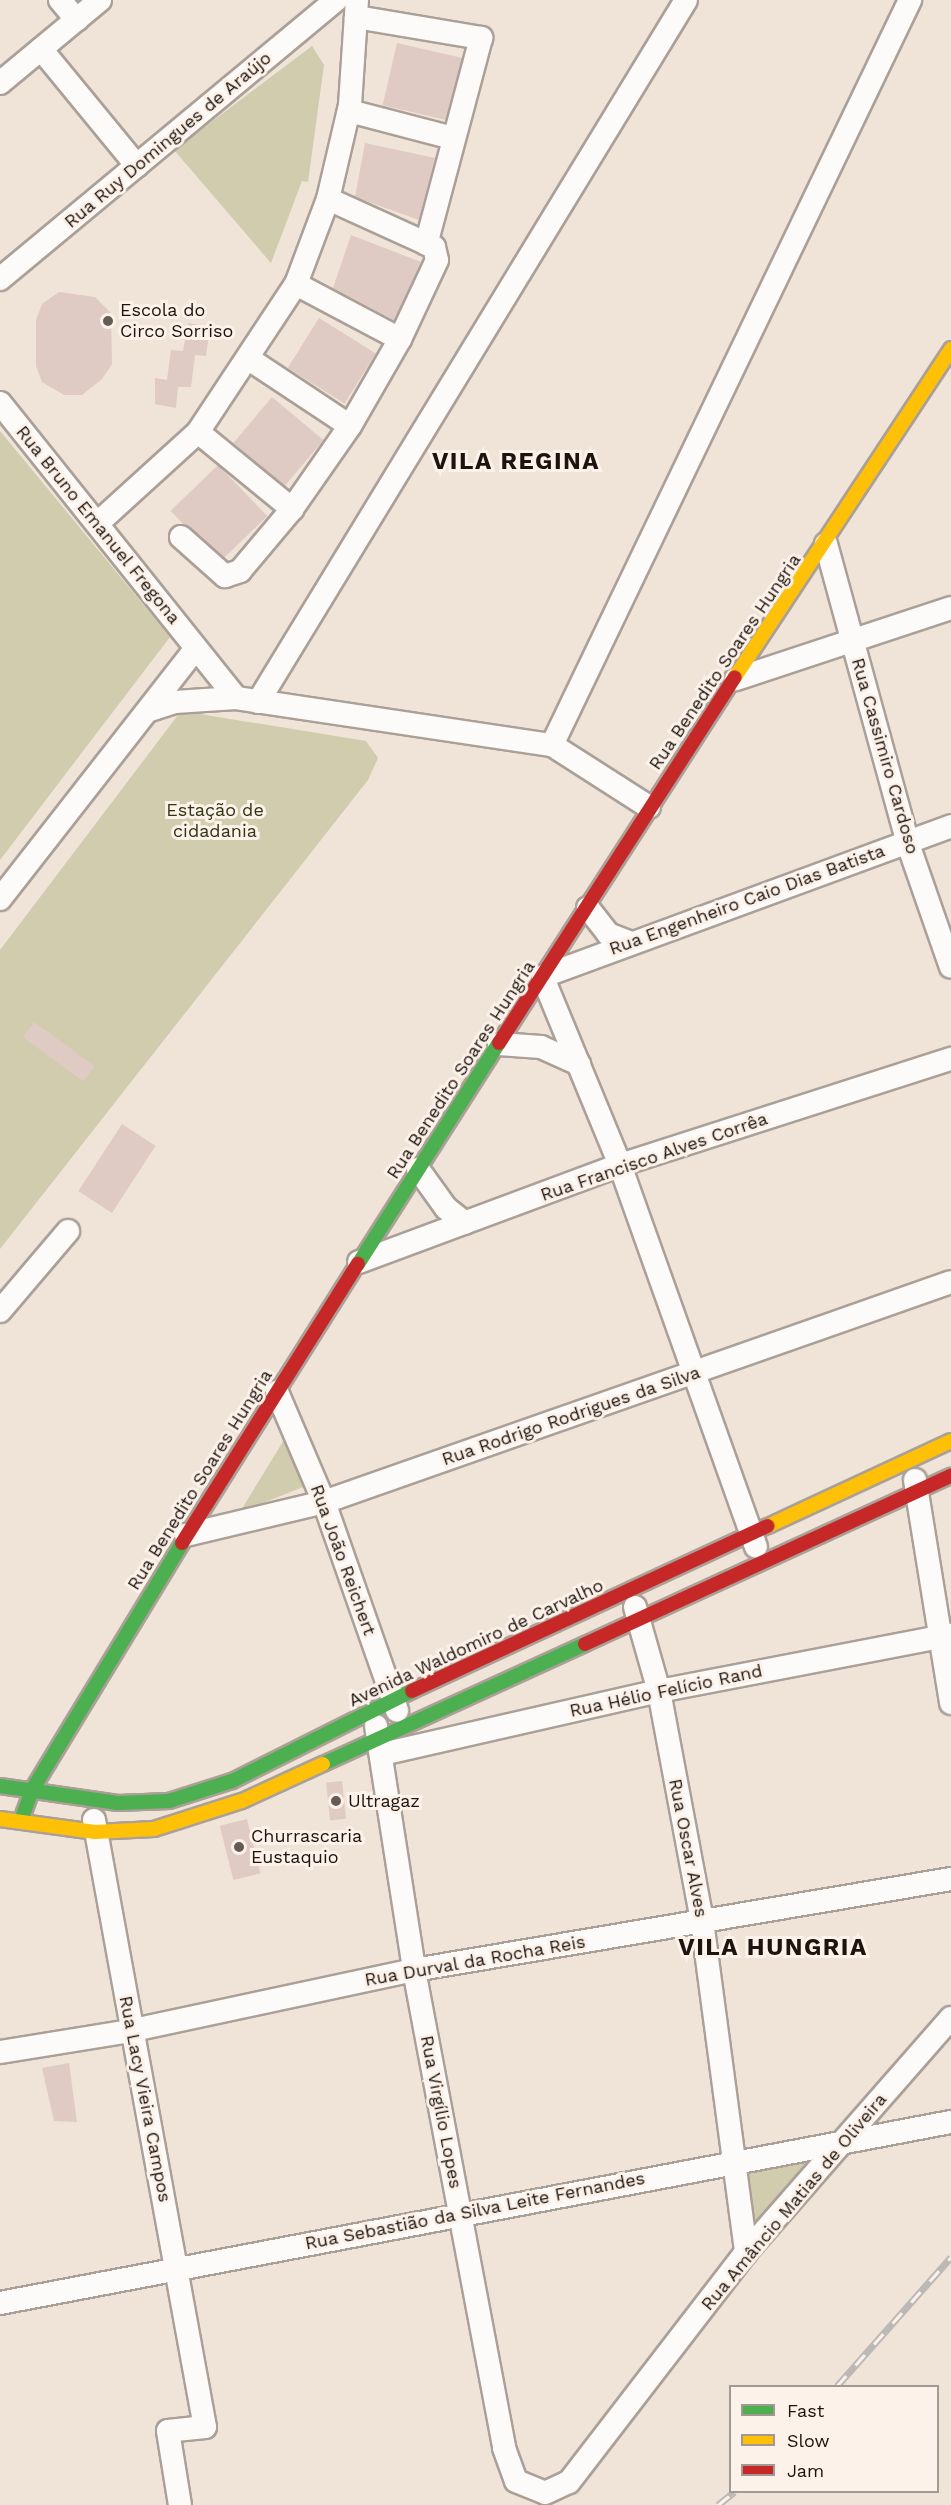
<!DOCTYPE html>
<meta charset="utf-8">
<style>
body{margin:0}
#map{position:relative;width:951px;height:2505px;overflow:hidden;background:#f0e3d8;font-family:"Work Sans",sans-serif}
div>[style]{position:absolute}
.green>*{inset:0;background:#d0ccad}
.building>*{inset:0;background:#dfcbc3;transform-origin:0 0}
.roads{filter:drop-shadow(2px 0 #aba098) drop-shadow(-2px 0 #aba098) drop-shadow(0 2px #aba098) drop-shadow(0 -2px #aba098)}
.street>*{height:22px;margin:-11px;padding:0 11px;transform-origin:11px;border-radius:11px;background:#fdfbf9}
.fast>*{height:14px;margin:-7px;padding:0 7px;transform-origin:7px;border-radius:7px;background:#4caf50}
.slow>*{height:14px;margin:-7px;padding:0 7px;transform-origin:7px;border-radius:7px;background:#ffc107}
.jam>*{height:14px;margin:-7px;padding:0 7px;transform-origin:7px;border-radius:7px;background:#c62828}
.rail>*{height:7px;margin-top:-3.5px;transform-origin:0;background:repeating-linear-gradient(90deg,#fcf2ea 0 14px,#bbb8b6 0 28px);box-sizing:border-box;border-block:2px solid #bbb8b6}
.dots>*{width:16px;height:16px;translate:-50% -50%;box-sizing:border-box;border:3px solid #fcf2ea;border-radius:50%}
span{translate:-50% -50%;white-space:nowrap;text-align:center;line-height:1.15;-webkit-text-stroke:6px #fcf2ea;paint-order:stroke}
.street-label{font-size:18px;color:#1d140e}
.poi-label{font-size:18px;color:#1d140e}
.left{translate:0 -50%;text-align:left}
.park-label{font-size:18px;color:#323515}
.district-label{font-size:24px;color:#1d140e;font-weight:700;letter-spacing:1.5px}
.legend{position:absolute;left:729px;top:2385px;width:210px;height:108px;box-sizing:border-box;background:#fcf2ea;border:2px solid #a39992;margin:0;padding:8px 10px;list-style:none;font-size:18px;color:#1d140e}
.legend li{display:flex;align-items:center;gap:12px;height:30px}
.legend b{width:30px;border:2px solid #a39992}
</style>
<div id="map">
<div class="green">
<div style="clip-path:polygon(312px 46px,324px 65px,308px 182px,302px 181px,271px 263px,174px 150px)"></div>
<div style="clip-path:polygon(0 431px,170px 637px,0 860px)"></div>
<div style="clip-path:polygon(181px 711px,366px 741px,378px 758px,368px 780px,0 1249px,0 950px)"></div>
<div style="clip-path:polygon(287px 1435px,303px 1487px,240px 1512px)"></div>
<div style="clip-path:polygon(840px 2144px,748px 2246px,734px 2163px)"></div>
</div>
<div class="building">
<div style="left:397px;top:43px;width:67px;height:64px;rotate:13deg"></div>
<div style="clip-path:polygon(365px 143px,435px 158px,419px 220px,355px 197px)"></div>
<div style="clip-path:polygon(351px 235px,421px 262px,394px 320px,333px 288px)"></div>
<div style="clip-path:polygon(59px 292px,95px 297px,111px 313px,112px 364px,102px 379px,82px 395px,64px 395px,42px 382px,36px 366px,36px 320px,42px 304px)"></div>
<div style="left:319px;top:318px;width:67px;height:59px;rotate:32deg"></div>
<div style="clip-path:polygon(188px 323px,210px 327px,206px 356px,195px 355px,191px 387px,178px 387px,176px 408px,155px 404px,155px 378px,167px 380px,171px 350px,183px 351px)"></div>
<div style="left:272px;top:397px;width:67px;height:60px;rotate:40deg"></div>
<div style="left:218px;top:465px;width:71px;height:66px;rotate:46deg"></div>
<div style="left:34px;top:1022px;width:75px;height:19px;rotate:36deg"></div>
<div style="left:122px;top:1124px;width:40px;height:80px;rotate:33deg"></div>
<div style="left:342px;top:1781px;width:38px;height:16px;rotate:84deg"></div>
<div style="left:247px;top:1819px;width:56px;height:28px;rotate:76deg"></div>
<div style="clip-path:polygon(69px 2063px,77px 2122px,54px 2121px,42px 2068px)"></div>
</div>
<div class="roads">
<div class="street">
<div style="left:60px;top:0;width:26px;rotate:50deg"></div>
<div style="left:356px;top:17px;width:127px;rotate:9.5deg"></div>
<div style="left:481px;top:38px;width:213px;rotate:104.9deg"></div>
<div style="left:41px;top:49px;width:151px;rotate:50.6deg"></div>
<div style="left:0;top:83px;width:130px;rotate:-39.7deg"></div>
<div style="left:349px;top:111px;width:107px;rotate:14.6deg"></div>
<div style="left:0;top:279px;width:437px;rotate:-39.7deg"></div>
<div style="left:296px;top:284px;width:118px;rotate:27.9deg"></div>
<div style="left:249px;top:359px;width:121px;rotate:33.6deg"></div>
<div style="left:0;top:403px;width:378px;rotate:51.3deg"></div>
<div style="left:198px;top:432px;width:122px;rotate:39.3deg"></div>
<div style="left:99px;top:522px;width:134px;rotate:-42.3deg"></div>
<div style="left:198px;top:432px;width:178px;rotate:-56.5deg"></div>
<div style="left:296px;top:284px;width:91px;rotate:-69.4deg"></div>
<div style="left:328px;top:199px;width:97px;rotate:-76.8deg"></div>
<div style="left:350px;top:105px;width:105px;rotate:-86.2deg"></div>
<div style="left:181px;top:537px;width:59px;rotate:41.6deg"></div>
<div style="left:225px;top:576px;width:16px;rotate:-18deg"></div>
<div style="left:240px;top:571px;width:81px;rotate:-50deg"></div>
<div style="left:292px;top:509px;width:101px;rotate:-55.1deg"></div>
<div style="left:350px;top:426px;width:100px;rotate:-60.1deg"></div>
<div style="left:400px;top:339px;width:87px;rotate:-64.9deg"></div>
<div style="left:437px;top:260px;width:13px;rotate:-103deg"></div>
<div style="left:434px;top:247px;width:116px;rotate:-155.6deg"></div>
<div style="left:826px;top:544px;width:308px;rotate:74.7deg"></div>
<div style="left:907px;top:841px;width:133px;rotate:70.8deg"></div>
<div style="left:736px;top:679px;width:226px;rotate:-18.3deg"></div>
<div style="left:258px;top:702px;width:822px;rotate:-58.63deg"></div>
<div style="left:150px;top:710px;width:26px;rotate:-18deg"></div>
<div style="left:175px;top:702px;width:61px;rotate:-3.8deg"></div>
<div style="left:236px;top:698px;width:319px;rotate:8.5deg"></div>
<div style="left:552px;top:745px;width:115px;rotate:32.6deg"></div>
<div style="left:552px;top:745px;width:827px;rotate:-64.33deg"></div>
<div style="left:0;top:899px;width:318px;rotate:-52deg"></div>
<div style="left:588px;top:908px;width:33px;rotate:52deg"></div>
<div style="left:608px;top:934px;width:25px;rotate:21deg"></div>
<div style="left:544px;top:976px;width:434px;rotate:-20.2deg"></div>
<div style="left:543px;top:978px;width:202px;rotate:67.6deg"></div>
<div style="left:620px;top:1165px;width:405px;rotate:70.4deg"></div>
<div style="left:499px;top:1044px;width:42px;rotate:4.1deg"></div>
<div style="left:541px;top:1047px;width:42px;rotate:24.1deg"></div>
<div style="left:418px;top:1169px;width:48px;rotate:54.3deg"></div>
<div style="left:446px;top:1208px;width:24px;rotate:38deg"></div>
<div style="left:359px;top:1262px;width:278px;rotate:-20.4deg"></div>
<div style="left:620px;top:1165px;width:348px;rotate:-17.8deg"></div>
<div style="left:0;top:1311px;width:105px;rotate:-49.6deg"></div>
<div style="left:277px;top:1392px;width:120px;rotate:66.9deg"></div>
<div style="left:324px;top:1502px;width:221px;rotate:70.7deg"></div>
<div style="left:915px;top:1480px;width:226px;rotate:80.8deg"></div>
<div style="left:186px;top:1535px;width:142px;rotate:-13.4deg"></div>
<div style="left:324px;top:1502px;width:664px;rotate:-19.33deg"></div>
<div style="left:635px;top:1607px;width:87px;rotate:74.1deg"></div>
<div style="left:659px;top:1691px;width:234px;rotate:79.4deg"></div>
<div style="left:702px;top:1921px;width:334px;rotate:82.4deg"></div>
<div style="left:376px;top:1726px;width:247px;rotate:81.1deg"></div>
<div style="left:414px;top:1970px;width:486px;rotate:79.3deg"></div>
<div style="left:504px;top:2448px;width:35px;rotate:70deg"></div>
<div style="left:516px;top:2481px;width:31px;rotate:22deg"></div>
<div style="left:545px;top:2493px;width:26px;rotate:-25deg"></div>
<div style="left:569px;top:2482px;width:290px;rotate:-52.4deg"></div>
<div style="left:746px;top:2252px;width:311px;rotate:-48.8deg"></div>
<div style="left:382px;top:1754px;width:284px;rotate:-12.8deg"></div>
<div style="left:659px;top:1691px;width:297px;rotate:-10.9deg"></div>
<div style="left:94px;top:1820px;width:617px;rotate:79.64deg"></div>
<div style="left:205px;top:2427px;width:37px;rotate:174deg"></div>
<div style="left:168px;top:2431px;width:75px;rotate:80.8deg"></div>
<div style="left:0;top:2052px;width:131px;rotate:-9.2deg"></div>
<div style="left:129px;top:2031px;width:291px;rotate:-12.1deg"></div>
<div style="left:414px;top:1970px;width:545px;rotate:-9.62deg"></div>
<div style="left:0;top:2303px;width:968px;rotate:-10.78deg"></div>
</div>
<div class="fast">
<div style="left:358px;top:1264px;width:262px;rotate:-57.5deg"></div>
<div style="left:323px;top:1764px;width:288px;rotate:-24.6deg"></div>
<div style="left:0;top:1786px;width:119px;rotate:8.2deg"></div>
<div style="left:118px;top:1803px;width:51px;rotate:-2.2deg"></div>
<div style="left:169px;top:1801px;width:66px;rotate:-17.6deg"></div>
<div style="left:232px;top:1781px;width:201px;rotate:-26.6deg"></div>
<div style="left:23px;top:1815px;width:27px;rotate:-70deg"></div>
<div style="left:32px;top:1790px;width:289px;rotate:-58.7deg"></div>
</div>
<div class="slow">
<div style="left:735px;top:677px;width:393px;rotate:-56.6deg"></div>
<div style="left:768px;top:1526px;width:202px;rotate:-24.9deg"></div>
<div style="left:0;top:1819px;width:96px;rotate:7.8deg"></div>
<div style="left:95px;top:1832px;width:59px;rotate:-2.9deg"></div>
<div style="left:154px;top:1829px;width:92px;rotate:-17.7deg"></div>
<div style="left:242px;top:1801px;width:89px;rotate:-24.6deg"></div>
</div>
<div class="jam">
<div style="left:499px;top:1043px;width:435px;rotate:-57.2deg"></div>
<div style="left:182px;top:1543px;width:330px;rotate:-57.8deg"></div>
<div style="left:585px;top:1644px;width:403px;rotate:-24.7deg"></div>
<div style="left:412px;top:1691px;width:392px;rotate:-24.9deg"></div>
</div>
</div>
<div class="rail">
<div style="left:837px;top:2386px;width:172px;rotate:-48.5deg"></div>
<div style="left:718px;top:2505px;width:21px;rotate:-39deg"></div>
</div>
<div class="dots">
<div style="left:108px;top:321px;background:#675c55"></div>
<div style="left:336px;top:1801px;background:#675c55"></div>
<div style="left:239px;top:1847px;background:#675c55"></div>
</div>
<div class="street-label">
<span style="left:168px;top:140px;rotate:-40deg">Rua Ruy Domingues de Araújo</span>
<span style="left:98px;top:525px;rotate:51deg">Rua Bruno Emanuel Fregona</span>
<span style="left:725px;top:662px;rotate:-56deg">Rua Benedito Soares Hungria</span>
<span style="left:885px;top:756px;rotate:74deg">Rua Cassimiro Cardoso</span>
<span style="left:747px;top:900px;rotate:-20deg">Rua Engenheiro Caio Dias Batista</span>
<span style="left:461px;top:1070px;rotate:-57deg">Rua Benedito Soares Hungria</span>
<span style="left:654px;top:1157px;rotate:-19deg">Rua Francisco Alves Corrêa</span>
<span style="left:571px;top:1416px;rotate:-19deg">Rua Rodrigo Rodrigues da Silva</span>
<span style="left:200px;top:1480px;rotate:-58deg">Rua Benedito Soares Hungria</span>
<span style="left:343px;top:1560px;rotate:70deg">Rua João Reichert</span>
<span style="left:476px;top:1643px;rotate:-25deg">Avenida Waldomiro de Carvalho</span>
<span style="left:666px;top:1691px;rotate:-12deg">Rua Hélio Felício Rand</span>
<span style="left:688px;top:1848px;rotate:79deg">Rua Oscar Alves</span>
<span style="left:475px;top:1961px;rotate:-10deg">Rua Durval da Rocha Reis</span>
<span style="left:145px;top:2099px;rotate:79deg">Rua Lacy Vieira Campos</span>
<span style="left:441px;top:2112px;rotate:79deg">Rua Virgílio Lopes</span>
<span style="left:794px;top:2202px;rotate:-50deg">Rua Amâncio Matias de Oliveira</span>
<span style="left:475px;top:2211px;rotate:-11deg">Rua Sebastião da Silva Leite Fernandes</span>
</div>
<div class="poi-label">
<span class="left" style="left:120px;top:321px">Escola do<br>Circo Sorriso</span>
<span class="left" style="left:348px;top:1801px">Ultragaz</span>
<span class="left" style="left:251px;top:1847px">Churrascaria<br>Eustaquio</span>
</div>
<div class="park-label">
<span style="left:215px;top:821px">Estação de<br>cidadania</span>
</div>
<div class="district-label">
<span style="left:516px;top:462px">VILA REGINA</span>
<span style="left:773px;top:1948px">VILA HUNGRIA</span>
</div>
<ul class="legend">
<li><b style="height:8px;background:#4caf50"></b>Fast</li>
<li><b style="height:8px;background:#ffc107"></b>Slow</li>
<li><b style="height:8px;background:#c62828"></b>Jam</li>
</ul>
</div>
